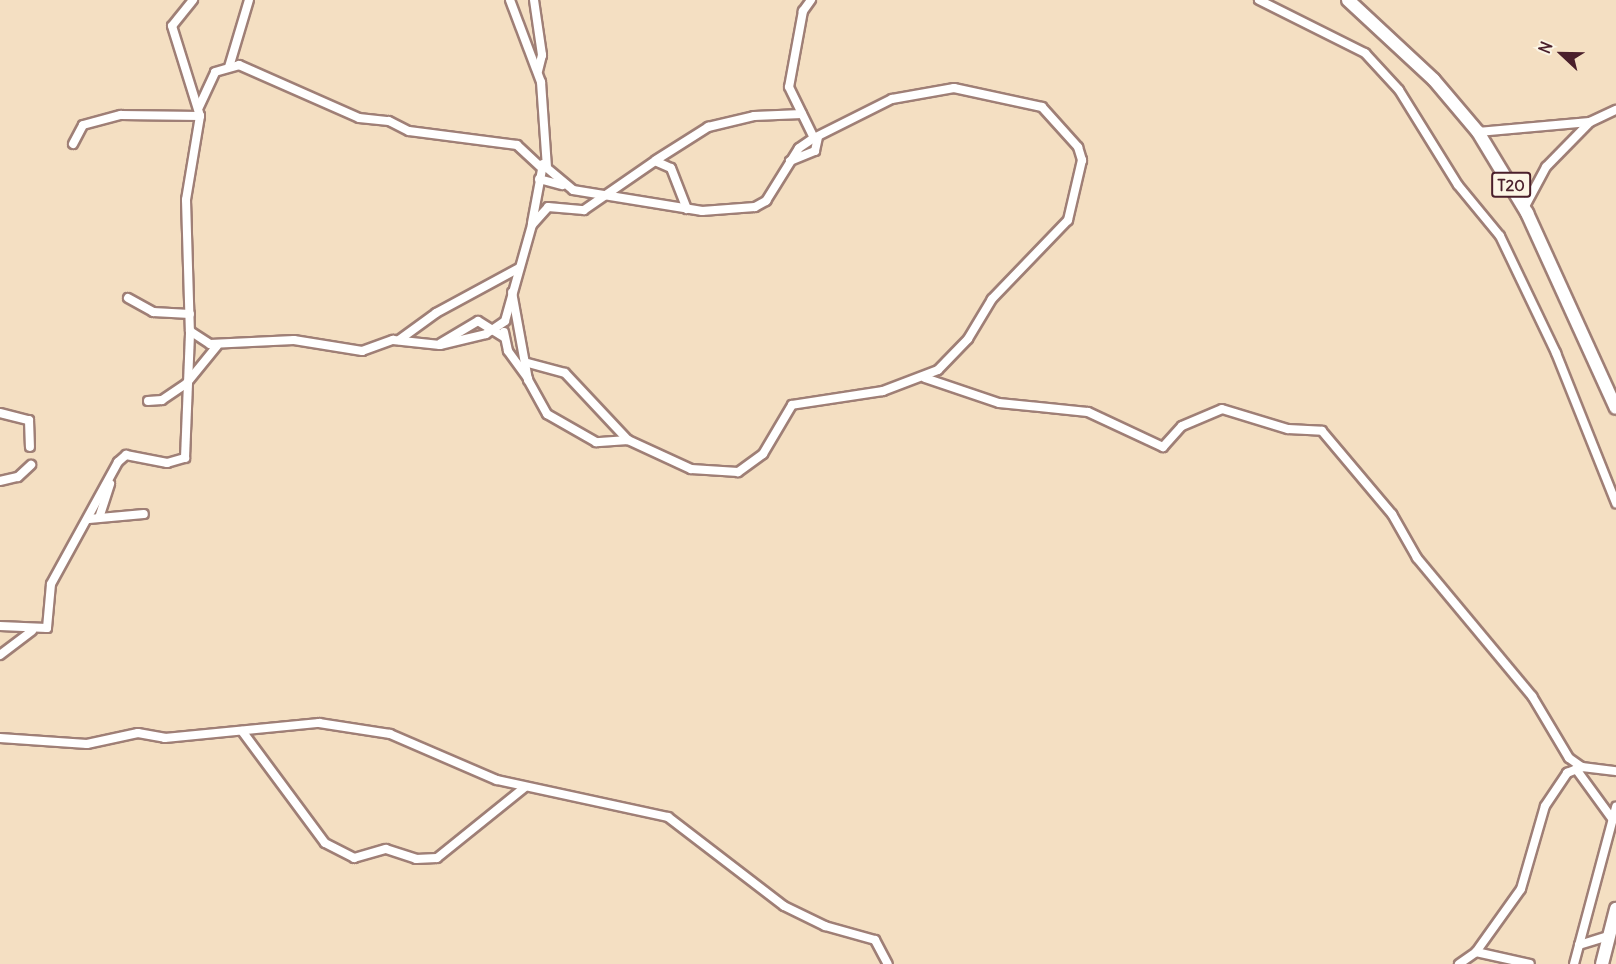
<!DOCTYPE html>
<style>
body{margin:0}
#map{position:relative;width:1616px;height:964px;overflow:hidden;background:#f4dfc2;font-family:Delius,sans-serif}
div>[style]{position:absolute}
.roads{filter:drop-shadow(2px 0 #9f7f76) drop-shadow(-2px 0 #9f7f76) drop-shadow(0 2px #9f7f76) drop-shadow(0 -2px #9f7f76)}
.minor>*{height:8px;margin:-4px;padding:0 4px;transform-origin:4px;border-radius:4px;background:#fff}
.primary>*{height:12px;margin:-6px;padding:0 6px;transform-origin:6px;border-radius:6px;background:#fff}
span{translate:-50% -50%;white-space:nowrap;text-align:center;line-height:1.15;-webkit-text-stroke:5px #fcf5e5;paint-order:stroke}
.shield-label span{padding:2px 4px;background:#fcf5e5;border:2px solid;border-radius:4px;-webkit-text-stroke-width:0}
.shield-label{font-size:16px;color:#4a1f2b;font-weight:700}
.north{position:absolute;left:1532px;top:24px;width:60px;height:60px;-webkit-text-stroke:4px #fcf5e5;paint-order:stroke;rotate:292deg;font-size:16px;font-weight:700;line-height:24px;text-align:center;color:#4a1f2b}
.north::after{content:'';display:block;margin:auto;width:21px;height:27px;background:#4a1f2b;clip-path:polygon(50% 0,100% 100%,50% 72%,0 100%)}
</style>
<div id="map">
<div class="roads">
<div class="minor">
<div style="left:193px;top:0;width:33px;rotate:129deg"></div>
<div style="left:172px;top:26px;width:94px;rotate:72.7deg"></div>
<div style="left:200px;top:116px;width:85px;rotate:99.5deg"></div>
<div style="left:186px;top:200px;width:131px;rotate:88.3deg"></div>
<div style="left:190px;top:331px;width:24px;rotate:33deg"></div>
<div style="left:210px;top:344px;width:84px;rotate:-2.7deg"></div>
<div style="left:294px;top:340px;width:69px;rotate:9.2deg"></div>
<div style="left:362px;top:351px;width:33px;rotate:-20deg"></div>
<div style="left:393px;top:340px;width:47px;rotate:6.1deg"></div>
<div style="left:440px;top:345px;width:47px;rotate:-13.4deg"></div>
<div style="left:486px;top:334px;width:23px;rotate:-34deg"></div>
<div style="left:505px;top:321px;width:100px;rotate:-74.3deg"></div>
<div style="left:532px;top:225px;width:24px;rotate:-48deg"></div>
<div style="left:548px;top:207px;width:36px;rotate:5deg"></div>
<div style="left:584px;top:210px;width:86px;rotate:-34.6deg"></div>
<div style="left:655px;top:161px;width:17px;rotate:24deg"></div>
<div style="left:671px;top:168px;width:44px;rotate:68.7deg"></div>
<div style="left:510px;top:0;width:88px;rotate:69.3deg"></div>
<div style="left:541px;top:82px;width:86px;rotate:86deg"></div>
<div style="left:547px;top:168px;width:34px;rotate:40deg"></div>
<div style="left:573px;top:190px;width:131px;rotate:9.2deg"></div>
<div style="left:702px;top:211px;width:53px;rotate:-4.3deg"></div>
<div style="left:755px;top:207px;width:13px;rotate:-29deg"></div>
<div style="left:766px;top:201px;width:62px;rotate:-58.1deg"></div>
<div style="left:799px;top:148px;width:18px;rotate:-34deg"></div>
<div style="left:814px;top:138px;width:87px;rotate:-26.6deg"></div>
<div style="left:892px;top:99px;width:63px;rotate:-10.1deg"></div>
<div style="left:954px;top:88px;width:90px;rotate:12.2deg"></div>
<div style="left:1042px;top:107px;width:54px;rotate:48deg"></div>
<div style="left:1078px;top:147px;width:14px;rotate:73deg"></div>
<div style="left:1082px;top:160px;width:62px;rotate:103.1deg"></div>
<div style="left:1068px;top:220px;width:110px;rotate:133.9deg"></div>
<div style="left:992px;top:299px;width:47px;rotate:121deg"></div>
<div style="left:968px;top:339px;width:43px;rotate:134.1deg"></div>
<div style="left:938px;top:370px;width:59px;rotate:159.1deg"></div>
<div style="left:883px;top:391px;width:92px;rotate:171.3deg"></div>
<div style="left:792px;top:405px;width:57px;rotate:120.6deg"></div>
<div style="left:763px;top:454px;width:31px;rotate:144deg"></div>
<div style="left:738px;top:472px;width:47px;rotate:-176.3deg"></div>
<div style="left:691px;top:469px;width:69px;rotate:-155.3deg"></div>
<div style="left:628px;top:440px;width:32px;rotate:176deg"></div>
<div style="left:596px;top:442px;width:56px;rotate:-150.3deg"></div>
<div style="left:547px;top:414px;width:39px;rotate:-119deg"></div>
<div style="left:528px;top:380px;width:89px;rotate:-100.3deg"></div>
<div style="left:534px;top:0;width:56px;rotate:81.7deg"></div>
<div style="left:542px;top:55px;width:16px;rotate:104deg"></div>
<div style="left:811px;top:0;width:14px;rotate:126deg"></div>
<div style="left:803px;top:11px;width:77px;rotate:100.4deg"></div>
<div style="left:789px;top:87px;width:57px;rotate:63.9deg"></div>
<div style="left:1259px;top:0;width:119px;rotate:26.6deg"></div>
<div style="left:1365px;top:53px;width:50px;rotate:47.4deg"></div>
<div style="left:1399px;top:90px;width:112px;rotate:58.2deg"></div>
<div style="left:1458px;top:185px;width:66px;rotate:50.5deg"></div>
<div style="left:1500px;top:236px;width:130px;rotate:64.4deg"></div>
<div style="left:1556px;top:353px;width:162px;rotate:68.2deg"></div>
<div style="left:229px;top:67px;width:70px;rotate:-73.4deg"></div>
<div style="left:199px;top:107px;width:38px;rotate:-65deg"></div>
<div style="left:215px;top:72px;width:25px;rotate:-16deg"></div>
<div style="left:239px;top:65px;width:131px;rotate:23.8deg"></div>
<div style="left:359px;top:118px;width:30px;rotate:6deg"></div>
<div style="left:389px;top:121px;width:22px;rotate:27deg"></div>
<div style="left:409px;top:131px;width:109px;rotate:7.4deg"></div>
<div style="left:517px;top:145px;width:34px;rotate:43deg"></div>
<div style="left:1478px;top:132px;width:112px;rotate:-5.1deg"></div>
<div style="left:1590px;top:122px;width:29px;rotate:-25deg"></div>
<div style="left:73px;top:144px;width:21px;rotate:-62deg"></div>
<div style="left:83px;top:125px;width:39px;rotate:-15deg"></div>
<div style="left:121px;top:115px;width:79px;rotate:0.7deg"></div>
<div style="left:656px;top:160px;width:62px;rotate:-32.4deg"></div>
<div style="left:708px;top:127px;width:47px;rotate:-13.4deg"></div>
<div style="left:754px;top:116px;width:48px;rotate:-2.4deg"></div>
<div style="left:790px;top:161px;width:27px;rotate:-22deg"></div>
<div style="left:815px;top:151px;width:14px;rotate:-78deg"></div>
<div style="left:539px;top:179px;width:24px;rotate:15deg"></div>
<div style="left:1524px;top:208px;width:47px;rotate:-61.8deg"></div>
<div style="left:1546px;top:167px;width:63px;rotate:-45.6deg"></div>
<div style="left:532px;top:223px;width:60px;rotate:-79.4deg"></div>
<div style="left:128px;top:298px;width:29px;rotate:29deg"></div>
<div style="left:153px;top:312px;width:37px;rotate:3deg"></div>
<div style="left:504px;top:332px;width:19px;rotate:78deg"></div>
<div style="left:508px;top:351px;width:34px;rotate:54deg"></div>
<div style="left:399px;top:340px;width:46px;rotate:-36.1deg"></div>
<div style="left:436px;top:313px;width:94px;rotate:-28.5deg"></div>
<div style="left:441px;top:343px;width:43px;rotate:-30.7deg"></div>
<div style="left:478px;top:321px;width:31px;rotate:32deg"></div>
<div style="left:528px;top:363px;width:38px;rotate:15deg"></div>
<div style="left:565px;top:373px;width:92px;rotate:46.8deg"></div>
<div style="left:925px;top:378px;width:78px;rotate:18.7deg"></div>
<div style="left:999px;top:403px;width:89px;rotate:5.8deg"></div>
<div style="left:1088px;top:412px;width:83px;rotate:25deg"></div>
<div style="left:1163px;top:447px;width:28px;rotate:-48deg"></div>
<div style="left:1182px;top:426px;width:43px;rotate:-23deg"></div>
<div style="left:1222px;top:409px;width:69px;rotate:16.9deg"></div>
<div style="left:1288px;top:429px;width:34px;rotate:3deg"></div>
<div style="left:1322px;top:431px;width:109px;rotate:49.9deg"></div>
<div style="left:1392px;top:514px;width:51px;rotate:60.4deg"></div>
<div style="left:1417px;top:558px;width:180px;rotate:50.2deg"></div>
<div style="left:1532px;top:696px;width:72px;rotate:59.2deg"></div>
<div style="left:1569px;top:758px;width:16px;rotate:35deg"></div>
<div style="left:1582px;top:767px;width:34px;rotate:7deg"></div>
<div style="left:148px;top:401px;width:14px;rotate:-4deg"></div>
<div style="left:162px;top:400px;width:29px;rotate:-34deg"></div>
<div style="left:186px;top:384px;width:49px;rotate:-50.8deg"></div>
<div style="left:0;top:413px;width:30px;rotate:14deg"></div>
<div style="left:29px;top:420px;width:27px;rotate:88deg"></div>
<div style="left:0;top:481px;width:18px;rotate:-13deg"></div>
<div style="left:18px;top:477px;width:18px;rotate:-43deg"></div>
<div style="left:99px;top:518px;width:36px;rotate:-72deg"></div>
<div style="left:89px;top:519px;width:55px;rotate:-5.2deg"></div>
<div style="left:0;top:626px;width:47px;rotate:2.4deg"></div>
<div style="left:47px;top:628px;width:44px;rotate:-84.8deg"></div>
<div style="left:51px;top:584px;width:139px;rotate:-61.2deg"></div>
<div style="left:118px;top:462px;width:11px;rotate:-41deg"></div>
<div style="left:126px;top:455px;width:42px;rotate:11deg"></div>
<div style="left:167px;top:463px;width:19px;rotate:-16deg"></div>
<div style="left:185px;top:458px;width:127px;rotate:-87.7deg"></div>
<div style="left:0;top:655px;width:40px;rotate:-37deg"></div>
<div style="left:242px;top:731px;width:139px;rotate:53.5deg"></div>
<div style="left:325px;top:843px;width:33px;rotate:27deg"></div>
<div style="left:354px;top:858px;width:33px;rotate:-16deg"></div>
<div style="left:386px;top:849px;width:32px;rotate:18deg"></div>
<div style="left:416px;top:859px;width:21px;rotate:-3deg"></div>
<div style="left:437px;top:858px;width:113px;rotate:-38.9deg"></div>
<div style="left:0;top:738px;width:87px;rotate:3.9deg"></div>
<div style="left:87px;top:744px;width:52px;rotate:-12.2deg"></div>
<div style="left:138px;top:733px;width:27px;rotate:10deg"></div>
<div style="left:165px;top:738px;width:155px;rotate:-5.6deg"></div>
<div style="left:319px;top:723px;width:72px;rotate:8.8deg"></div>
<div style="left:390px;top:734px;width:116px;rotate:23.3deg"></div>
<div style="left:497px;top:780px;width:175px;rotate:12.2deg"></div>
<div style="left:668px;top:817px;width:146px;rotate:37.5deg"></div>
<div style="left:784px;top:906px;width:46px;rotate:26deg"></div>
<div style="left:825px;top:926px;width:52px;rotate:15.6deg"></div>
<div style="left:875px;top:940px;width:27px;rotate:62deg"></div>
<div style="left:1576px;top:769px;width:63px;rotate:54deg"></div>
<div style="left:1579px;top:945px;width:31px;rotate:-17deg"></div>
<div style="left:1476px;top:952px;width:77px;rotate:-54.5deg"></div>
<div style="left:1521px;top:889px;width:86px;rotate:-73.9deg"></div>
<div style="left:1545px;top:806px;width:40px;rotate:-56deg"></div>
<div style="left:1567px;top:773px;width:16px;rotate:-22deg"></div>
<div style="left:1459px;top:964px;width:21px;rotate:-35deg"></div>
<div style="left:1476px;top:952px;width:55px;rotate:12.5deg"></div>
<div style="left:1574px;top:964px;width:163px;rotate:-75deg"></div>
</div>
<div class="primary">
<div style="left:1348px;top:0;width:117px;rotate:42.9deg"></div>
<div style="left:1434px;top:80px;width:68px;rotate:49.8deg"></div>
<div style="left:1478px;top:132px;width:95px;rotate:58.8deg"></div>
<div style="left:1527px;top:213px;width:214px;rotate:65.5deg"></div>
<div style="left:1602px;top:964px;width:57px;rotate:-75.7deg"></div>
</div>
</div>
<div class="shield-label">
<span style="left:1511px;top:185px">T20</span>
</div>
<div class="north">N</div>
</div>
